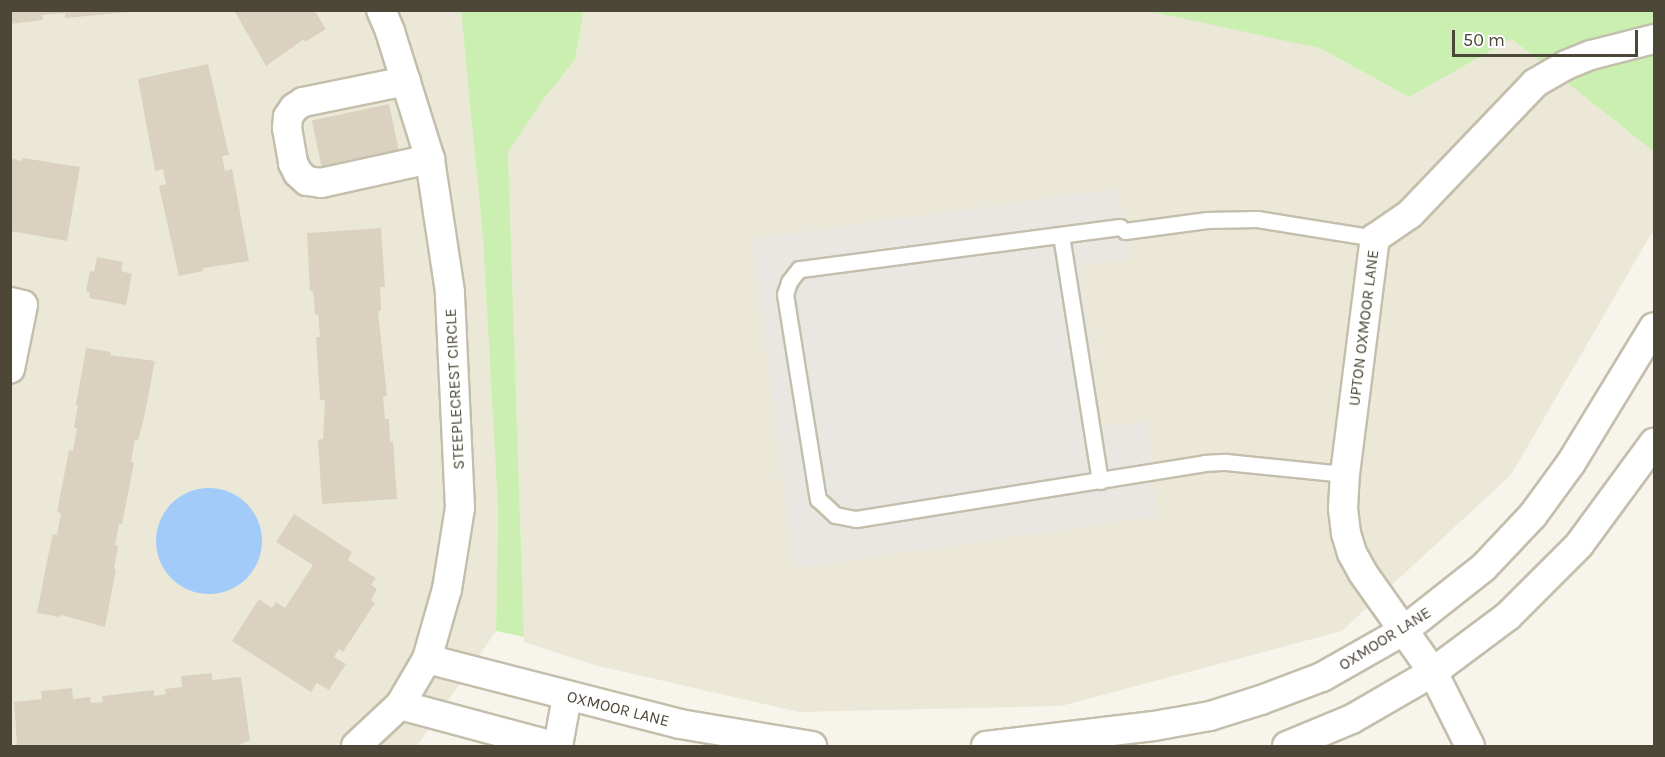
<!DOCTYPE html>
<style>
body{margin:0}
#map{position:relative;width:1665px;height:757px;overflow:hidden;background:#f7f5eb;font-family:Karla,sans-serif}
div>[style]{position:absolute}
.residential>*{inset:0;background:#ebe8d8}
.green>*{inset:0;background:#cbefb0}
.parking>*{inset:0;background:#e8e7e2}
.water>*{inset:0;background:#a2cbf9}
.round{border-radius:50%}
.building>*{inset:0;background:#dad2bf;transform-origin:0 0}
.roads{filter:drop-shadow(2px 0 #c4beac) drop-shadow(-2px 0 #c4beac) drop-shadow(0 2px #c4beac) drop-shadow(0 -2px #c4beac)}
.service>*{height:15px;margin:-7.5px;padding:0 7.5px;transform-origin:7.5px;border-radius:7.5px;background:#fff}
.minor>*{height:28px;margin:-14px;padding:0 14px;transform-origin:14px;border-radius:14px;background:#fff}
span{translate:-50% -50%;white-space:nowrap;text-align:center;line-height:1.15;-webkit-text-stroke:5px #fff;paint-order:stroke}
.street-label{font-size:16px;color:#4c4737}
.frame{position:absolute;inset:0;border:12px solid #4c4737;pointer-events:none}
.scale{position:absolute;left:1452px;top:30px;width:186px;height:27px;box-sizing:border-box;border:3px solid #4c4737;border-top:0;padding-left:8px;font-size:18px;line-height:21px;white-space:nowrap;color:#4c4737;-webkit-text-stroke:4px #fff;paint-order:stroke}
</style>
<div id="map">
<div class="residential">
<div style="clip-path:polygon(10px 11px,461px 11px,483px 239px,498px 510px,496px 631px,417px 746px,11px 746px)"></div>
<div style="clip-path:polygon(584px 11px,1150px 11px,1309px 43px,1409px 97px,1512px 39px,1654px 152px,1654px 229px,1511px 475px,1342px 631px,1061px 706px,799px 712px,594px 665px,524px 642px,508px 152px,542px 101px,575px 60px)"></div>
</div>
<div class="green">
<div style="clip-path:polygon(461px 11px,584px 11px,575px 60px,542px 101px,508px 152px,524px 637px,496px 631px,498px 510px,483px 239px)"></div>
<div style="clip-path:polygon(1148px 11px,1654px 11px,1654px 152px,1512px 39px,1409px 97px,1319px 48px)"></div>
</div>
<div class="parking">
<div style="clip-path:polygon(1118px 189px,1130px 258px,1080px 266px,1102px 425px,1148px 422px,1157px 516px,794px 568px,751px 239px)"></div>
</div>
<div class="water">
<div class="round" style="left:156px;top:488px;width:106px;height:106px"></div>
</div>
<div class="building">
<div style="clip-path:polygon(10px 10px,129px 10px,129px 12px,65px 18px,65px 13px,42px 15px,43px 20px,10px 24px)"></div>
<div style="clip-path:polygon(234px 10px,314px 10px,326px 29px,305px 42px,304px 39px,266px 66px)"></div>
<div style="clip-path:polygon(208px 64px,229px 155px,222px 156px,225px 171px,232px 169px,249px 261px,203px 268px,203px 271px,179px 276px,159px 186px,166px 184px,163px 169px,155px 171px,138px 79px)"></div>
<div style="left:389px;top:104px;width:49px;height:79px;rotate:78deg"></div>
<div style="clip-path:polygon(10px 158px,22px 161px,23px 158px,80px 167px,67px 241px,10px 231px)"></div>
<div style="clip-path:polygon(381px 228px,385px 287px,380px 287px,381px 311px,378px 311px,387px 396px,383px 397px,385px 419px,389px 419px,390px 442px,393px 441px,397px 499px,322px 504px,318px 440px,323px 439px,325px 400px,320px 400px,316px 337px,320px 337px,318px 314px,315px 315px,313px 291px,310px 291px,307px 233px)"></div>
<div style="clip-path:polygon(97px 257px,123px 262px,121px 271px,132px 274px,126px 305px,89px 298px,90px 292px,86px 291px,90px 271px,94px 272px)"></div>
<div style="clip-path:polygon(86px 348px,111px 352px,110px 355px,155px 361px,144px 418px,138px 440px,135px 440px,131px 462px,134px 463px,122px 524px,119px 524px,115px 545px,118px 546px,114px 569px,116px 569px,105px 627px,61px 615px,60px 617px,37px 613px,48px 556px,53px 534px,57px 535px,61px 513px,57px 512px,69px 450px,73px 451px,77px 428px,74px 428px,78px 405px,76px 405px)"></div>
<div style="clip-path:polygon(294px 514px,352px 552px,348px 560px,376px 578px,371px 585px,377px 589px,371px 600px,375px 603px,343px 652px,339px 649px,334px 657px,346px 664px,329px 690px,317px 683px,311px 692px,232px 641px,259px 599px,272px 608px,276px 602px,285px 608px,313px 565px,276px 542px)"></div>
<div style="clip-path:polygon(212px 673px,212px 680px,241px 677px,250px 740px,238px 746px,17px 746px,14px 702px,42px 699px,41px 691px,72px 688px,73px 699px,90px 697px,91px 703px,103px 702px,102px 696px,154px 690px,154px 696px,166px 694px,165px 689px,182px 687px,181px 676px)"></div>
</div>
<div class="roads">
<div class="service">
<div style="left:1120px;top:227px;width:324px;rotate:172.5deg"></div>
<div style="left:799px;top:269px;width:16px;rotate:128deg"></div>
<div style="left:789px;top:282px;width:13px;rotate:108deg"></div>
<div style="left:785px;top:294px;width:208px;rotate:80.9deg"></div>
<div style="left:818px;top:499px;width:23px;rotate:43deg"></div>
<div style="left:835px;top:515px;width:21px;rotate:11deg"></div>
<div style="left:856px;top:519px;width:352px;rotate:-9.1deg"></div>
<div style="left:1204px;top:463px;width:22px;rotate:-3deg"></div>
<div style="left:1226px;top:462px;width:120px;rotate:5.8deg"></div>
<div style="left:1125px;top:231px;width:83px;rotate:-7.6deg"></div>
<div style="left:1207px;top:220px;width:50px;rotate:-1.1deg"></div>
<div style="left:1257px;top:219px;width:120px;rotate:9.1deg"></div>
<div style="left:1061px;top:235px;width:249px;rotate:81deg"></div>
</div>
<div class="minor">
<div style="left:406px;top:81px;width:105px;rotate:168.5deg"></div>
<div style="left:303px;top:102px;width:11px;rotate:146deg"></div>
<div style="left:294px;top:108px;width:11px;rotate:124deg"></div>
<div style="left:288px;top:117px;width:11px;rotate:95deg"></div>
<div style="left:287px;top:128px;width:36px;rotate:80deg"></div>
<div style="left:293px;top:163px;width:11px;rotate:63deg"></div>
<div style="left:298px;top:173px;width:12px;rotate:42deg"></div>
<div style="left:307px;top:181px;width:14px;rotate:8deg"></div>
<div style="left:321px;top:183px;width:112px;rotate:-12.4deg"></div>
<div style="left:10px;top:302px;width:13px;rotate:13deg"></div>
<div style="left:23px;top:305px;width:65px;rotate:101.5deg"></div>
<div style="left:427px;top:659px;width:261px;rotate:14.4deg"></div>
<div style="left:680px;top:724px;width:134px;rotate:9.5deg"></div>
<div style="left:400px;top:705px;width:158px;rotate:15deg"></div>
<div style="left:356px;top:746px;width:60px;rotate:-43deg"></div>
<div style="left:400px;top:705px;width:53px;rotate:-59.6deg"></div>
<div style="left:427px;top:659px;width:73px;rotate:-74.1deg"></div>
<div style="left:447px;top:589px;width:82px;rotate:-80.9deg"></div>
<div style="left:460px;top:508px;width:216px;rotate:-92.7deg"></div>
<div style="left:450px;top:292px;width:134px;rotate:-98.6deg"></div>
<div style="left:430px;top:159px;width:134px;rotate:-107.4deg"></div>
<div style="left:390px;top:31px;width:23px;rotate:-113deg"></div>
<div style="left:558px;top:746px;width:50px;rotate:-79.6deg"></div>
<div style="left:986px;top:746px;width:169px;rotate:-6.8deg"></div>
<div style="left:1154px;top:726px;width:57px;rotate:-10.1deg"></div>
<div style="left:1210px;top:716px;width:53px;rotate:-17.4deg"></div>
<div style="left:1261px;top:700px;width:65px;rotate:-20.7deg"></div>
<div style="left:1322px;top:677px;width:93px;rotate:-29.6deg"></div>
<div style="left:1403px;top:631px;width:103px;rotate:-38.3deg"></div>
<div style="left:1484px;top:567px;width:71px;rotate:-46.7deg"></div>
<div style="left:1533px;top:515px;width:64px;rotate:-53.8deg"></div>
<div style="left:1571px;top:463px;width:159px;rotate:-58.6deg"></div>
<div style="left:1287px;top:746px;width:70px;rotate:-22.6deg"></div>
<div style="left:1352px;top:719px;width:94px;rotate:-30.1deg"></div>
<div style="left:1433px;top:672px;width:94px;rotate:-36.7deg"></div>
<div style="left:1508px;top:616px;width:100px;rotate:-45deg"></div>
<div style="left:1579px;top:545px;width:127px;rotate:-53.7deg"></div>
<div style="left:1470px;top:746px;width:83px;rotate:-116.6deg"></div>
<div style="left:1433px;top:672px;width:121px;rotate:-125.3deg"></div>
<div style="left:1363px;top:573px;width:23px;rotate:-119deg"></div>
<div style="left:1352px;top:553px;width:21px;rotate:-107deg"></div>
<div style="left:1346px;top:533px;width:24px;rotate:-97deg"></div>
<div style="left:1343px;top:509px;width:35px;rotate:-87deg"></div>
<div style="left:1345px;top:474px;width:238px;rotate:-82.8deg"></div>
<div style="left:1375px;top:238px;width:42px;rotate:-34.4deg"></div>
<div style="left:1410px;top:214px;width:181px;rotate:-46.3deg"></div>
<div style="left:1535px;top:83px;width:36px;rotate:-30deg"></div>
<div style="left:1566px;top:65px;width:27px;rotate:-22deg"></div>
<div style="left:1591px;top:55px;width:65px;rotate:-14.3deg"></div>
</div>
</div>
<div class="street-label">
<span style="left:1364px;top:328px;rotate:-83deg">UPTON OXMOOR LANE</span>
<span style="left:455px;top:389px;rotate:-93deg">STEEPLECREST CIRCLE</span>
<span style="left:1385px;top:639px;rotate:-32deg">OXMOOR LANE</span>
<span style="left:618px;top:709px;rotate:14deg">OXMOOR LANE</span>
</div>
<div class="frame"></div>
<div class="scale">50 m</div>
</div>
